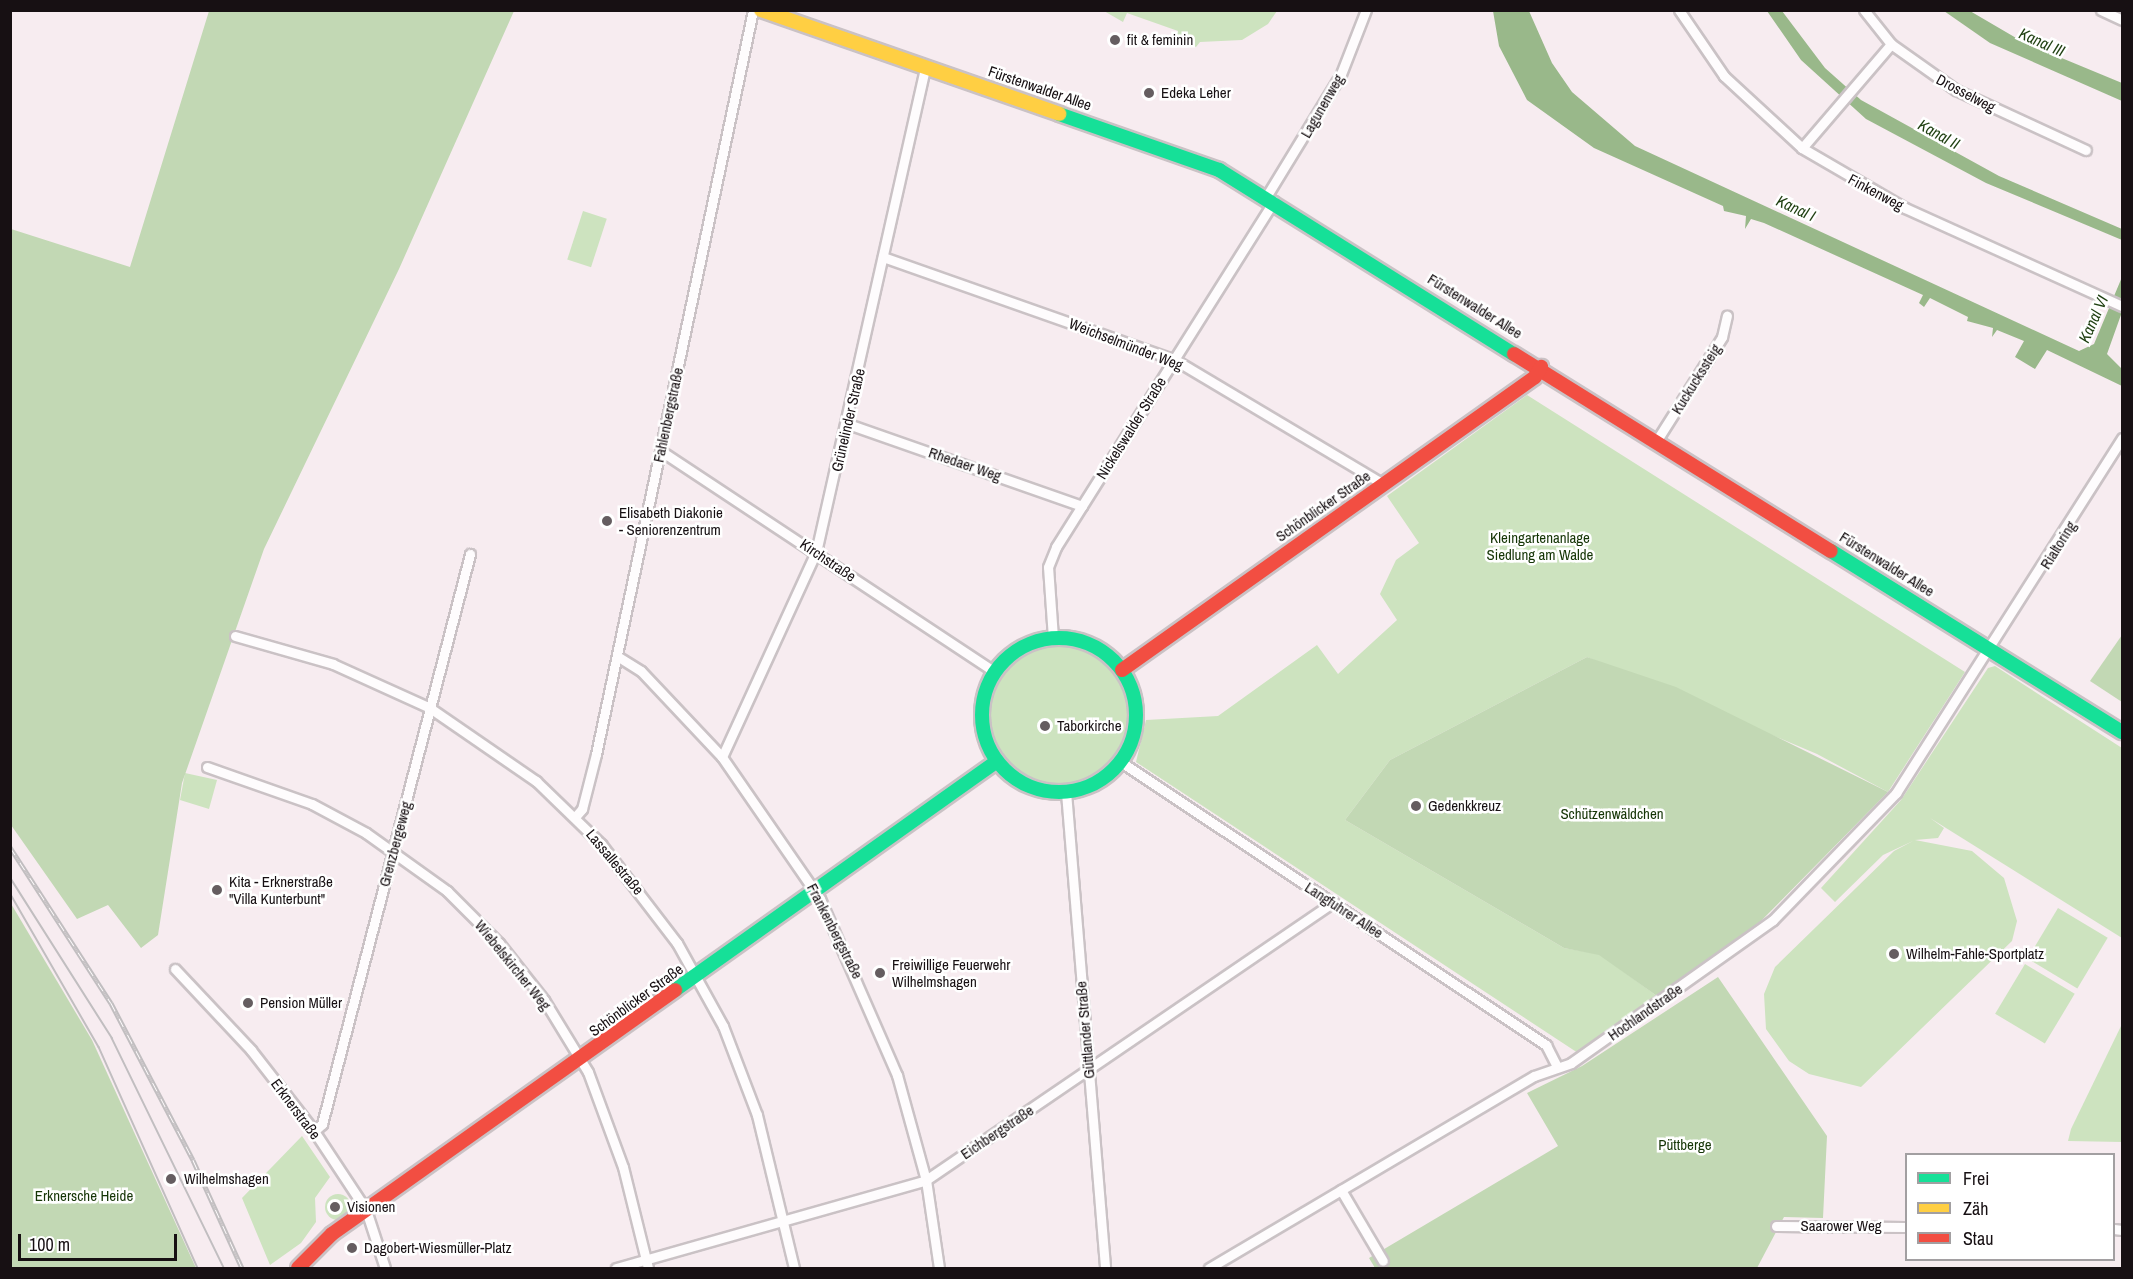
<!DOCTYPE html>
<meta charset="utf-8">
<style>
body{margin:0}
#map{position:relative;width:2133px;height:1279px;overflow:hidden;background:#f7ecf0;font-family:"Archivo Narrow",sans-serif}
div>[style]{position:absolute}
.green>*{inset:0;background:#cde3bf;transform-origin:0 0}
.round{border-radius:50%}
.forest>*{inset:0;background:#c2d8b4}
.water>*{inset:0;background:#99b88a}
.roads{filter:drop-shadow(2px 0 #cac2c5) drop-shadow(-2px 0 #cac2c5) drop-shadow(0 2px #cac2c5) drop-shadow(0 -2px #cac2c5)}
.street>*{height:9px;margin:-4.5px;padding:0 4.5px;transform-origin:4.5px;border-radius:4.5px;background:#fefcfd}
.fast>*{height:14px;margin:-7px;padding:0 7px;transform-origin:7px;border-radius:7px;background:#16e098}
.fast>.ring{margin:-7px;padding:0;box-sizing:content-box;background:none;border:14px solid #16e098;border-radius:50%}
.slow>*{height:14px;margin:-7px;padding:0 7px;transform-origin:7px;border-radius:7px;background:#ffcf43}
.jam>*{height:14px;margin:-7px;padding:0 7px;transform-origin:7px;border-radius:7px;background:#f24e42}
.tram>*{height:1.5px;margin:-0.75px;padding:0 0.75px;transform-origin:0.75px;border-radius:0.75px;background:#c1bec0}
.rail>*{height:5px;margin-top:-2.5px;transform-origin:0;background:repeating-linear-gradient(90deg,#fff 0 9px,#c1bec0 0 18px);box-sizing:border-box;border-block:2px solid #c1bec0}
.dots>*{width:16px;height:16px;translate:-50% -50%;box-sizing:border-box;border:3px solid #fff;border-radius:50%}
span{translate:-50% -50%;white-space:nowrap;text-align:center;line-height:1.15;-webkit-text-stroke:5px #fff;paint-order:stroke}
.poi-label{font-size:15px;color:#171013}
.left{translate:0 -50%;text-align:left}
.street-label{font-size:15px;color:#171013}
.park-label{font-size:15px;color:#153506}
.water-label{font-size:16px;color:#1d3e0f;font-style:italic}
.frame{position:absolute;inset:0;border:12px solid #171013;pointer-events:none}
.legend{position:absolute;left:1905px;top:1153px;width:210px;height:108px;box-sizing:border-box;background:#fff;border:2px solid #a29fa1;margin:0;padding:8px 10px;list-style:none;font-size:18px;color:#171013}
.legend li{display:flex;align-items:center;gap:12px;height:30px}
.legend b{width:30px;border:2px solid #a29fa1}
.scale{position:absolute;left:18px;top:1234px;width:159px;height:27px;box-sizing:border-box;border:3px solid #171013;border-top:0;padding-left:8px;font-size:18px;line-height:21px;white-space:nowrap;color:#171013;-webkit-text-stroke:4px #fff;paint-order:stroke}
</style>
<div id="map">
<div class="green">
<div style="clip-path:polygon(1104px 11px,1104px 10px,1277px 11px,1268px 24px,1242px 40px,1200px 42px,1196px 47px,1175px 39px,1178px 31px,1127px 13px,1123px 22px)"></div>
<div style="left:583px;top:211px;width:25px;height:51px;rotate:18deg"></div>
<div style="clip-path:polygon(1527px 395px,1965px 672px,1888px 792px,1817px 754px,1587px 657px,1390px 760px,1345px 820px,1564px 948px,1599px 954px,1657px 996px,1578px 1053px,1136px 762px,1146px 720px,1218px 716px,1317px 645px,1338px 674px,1397px 620px,1380px 594px,1396px 560px,1419px 543px,1387px 496px)"></div>
<div class="round" style="left:989px;top:646px;width:140px;height:140px"></div>
<div style="clip-path:polygon(1995px 666px,2122px 748px,2122px 938px,1930px 818px,1944px 828px,1938px 838px,1915px 840px,1972px 851px,2004px 878px,2017px 921px,2012px 941px,1861px 1087px,1809px 1074px,1789px 1061px,1766px 1029px,1764px 994px,1775px 967px,1894px 851px,1913px 841px,1883px 855px,1835px 902px,1821px 888px,1901px 800px,1988px 668px)"></div>
<div style="clip-path:polygon(185px 773px,217px 780px,209px 809px,180px 800px)"></div>
<div style="left:2058px;top:908px;width:58px;height:59px;rotate:31deg"></div>
<div style="left:2025px;top:964px;width:58px;height:58px;rotate:31deg"></div>
<div style="clip-path:polygon(2122px 1024px,2122px 1142px,2068px 1141px,2071px 1129px)"></div>
<div style="clip-path:polygon(302px 1136px,330px 1177px,315px 1198px,316px 1222px,301px 1243px,270px 1265px,242px 1198px)"></div>
<div class="round" style="left:325px;top:1194px;width:26px;height:26px"></div>
</div>
<div class="forest">
<div style="clip-path:polygon(209px 11px,514px 11px,399px 269px,264px 549px,182px 783px,158px 935px,141px 948px,108px 905px,77px 919px,11px 825px,11px 229px,130px 267px)"></div>
<div style="clip-path:polygon(2122px 635px,2122px 702px,2090px 681px)"></div>
<div style="clip-path:polygon(1587px 657px,1676px 687px,1888px 792px,1756px 926px,1657px 996px,1599px 955px,1564px 948px,1345px 820px,1390px 760px)"></div>
<div style="clip-path:polygon(10px 902px,92px 1040px,196px 1268px,11px 1268px)"></div>
<div style="clip-path:polygon(1718px 977px,1827px 1136px,1823px 1218px,1784px 1217px,1757px 1268px,1375px 1268px,1369px 1258px,1558px 1146px,1527px 1093px,1582px 1066px)"></div>
</div>
<div class="water">
<div style="clip-path:polygon(1493px 11px,1529px 11px,1552px 63px,1572px 92px,1635px 146px,2079px 351px,2094px 344px,2122px 277px,2122px 312px,2107px 354px,2122px 369px,2122px 386px,2047px 350px,2035px 369px,2015px 357px,2024px 341px,1997px 330px,1992px 337px,1993px 328px,1967px 321px,1968px 317px,1930px 298px,1924px 307px,1919px 303px,1923px 295px,1764px 223px,1751px 219px,1745px 229px,1746px 216px,1724px 211px,1723px 206px,1594px 148px,1527px 100px,1499px 46px)"></div>
<div style="clip-path:polygon(1767px 11px,1782px 11px,1825px 68px,1861px 100px,1999px 176px,2122px 229px,2122px 240px,1986px 183px,1866px 119px,1801px 60px)"></div>
<div style="clip-path:polygon(1944px 11px,1970px 11px,2023px 42px,2122px 83px,2122px 101px,1990px 43px)"></div>
</div>
<div class="roads">
<div class="street">
<div style="left:1679px;top:10px;width:80px;rotate:55.7deg"></div>
<div style="left:1724px;top:76px;width:106px;rotate:42.7deg"></div>
<div style="left:1802px;top:148px;width:119px;rotate:30.2deg"></div>
<div style="left:1905px;top:208px;width:238px;rotate:24.3deg"></div>
<div style="left:1864px;top:10px;width:43px;rotate:51.5deg"></div>
<div style="left:1891px;top:44px;width:80px;rotate:35.3deg"></div>
<div style="left:1956px;top:90px;width:143px;rotate:24.8deg"></div>
<div style="left:2101px;top:10px;width:23px;rotate:25deg"></div>
<div style="left:1802px;top:148px;width:137px;rotate:-49.4deg"></div>
<div style="left:1266px;top:197px;width:144px;rotate:-58.6deg"></div>
<div style="left:1341px;top:74px;width:69px;rotate:-68.7deg"></div>
<div style="left:883px;top:257px;width:310px;rotate:19.4deg"></div>
<div style="left:1175px;top:360px;width:242px;rotate:30.8deg"></div>
<div style="left:848px;top:424px;width:248px;rotate:19.3deg"></div>
<div style="left:1657px;top:440px;width:122px;rotate:-57.7deg"></div>
<div style="left:1722px;top:337px;width:22px;rotate:-77deg"></div>
<div style="left:661px;top:451px;width:400px;rotate:33.5deg"></div>
<div style="left:235px;top:636px;width:102px;rotate:15.9deg"></div>
<div style="left:333px;top:664px;width:107px;rotate:24.4deg"></div>
<div style="left:430px;top:708px;width:129px;rotate:34.6deg"></div>
<div style="left:536px;top:781px;width:91px;rotate:44.1deg"></div>
<div style="left:601px;top:844px;width:125px;rotate:52.5deg"></div>
<div style="left:677px;top:943px;width:95px;rotate:61deg"></div>
<div style="left:723px;top:1026px;width:95px;rotate:69.1deg"></div>
<div style="left:757px;top:1115px;width:157px;rotate:76.4deg"></div>
<div style="left:1053px;top:638px;width:71px;rotate:-94deg"></div>
<div style="left:1048px;top:567px;width:22px;rotate:-68deg"></div>
<div style="left:1056px;top:547px;width:409px;rotate:-57.8deg"></div>
<div style="left:617px;top:656px;width:28px;rotate:32deg"></div>
<div style="left:641px;top:671px;width:118px;rotate:46.7deg"></div>
<div style="left:722px;top:757px;width:173px;rotate:55.4deg"></div>
<div style="left:820px;top:899px;width:192px;rotate:66.4deg"></div>
<div style="left:897px;top:1075px;width:109px;rotate:74.6deg"></div>
<div style="left:926px;top:1180px;width:89px;rotate:81.6deg"></div>
<div style="left:722px;top:757px;width:226px;rotate:-65.4deg"></div>
<div style="left:816px;top:552px;width:497px;rotate:-77.3deg"></div>
<div style="left:1121px;top:762px;width:511px;rotate:33.66deg"></div>
<div style="left:1546px;top:1045px;width:25px;rotate:63deg"></div>
<div style="left:207px;top:767px;width:111px;rotate:19.4deg"></div>
<div style="left:312px;top:804px;width:61px;rotate:28.2deg"></div>
<div style="left:366px;top:833px;width:100px;rotate:35.6deg"></div>
<div style="left:447px;top:891px;width:74px;rotate:45deg"></div>
<div style="left:499px;top:943px;width:73px;rotate:51.7deg"></div>
<div style="left:544px;top:1000px;width:84px;rotate:58.6deg"></div>
<div style="left:588px;top:1072px;width:101px;rotate:69.8deg"></div>
<div style="left:623px;top:1167px;width:104px;rotate:76.1deg"></div>
<div style="left:1066px;top:792px;width:478px;rotate:85.3deg"></div>
<div style="left:575px;top:817px;width:11px;rotate:-49deg"></div>
<div style="left:582px;top:809px;width:57px;rotate:-75.7deg"></div>
<div style="left:596px;top:754px;width:760px;rotate:-78.08deg"></div>
<div style="left:175px;top:969px;width:111px;rotate:46.8deg"></div>
<div style="left:251px;top:1050px;width:103px;rotate:52.1deg"></div>
<div style="left:314px;top:1131px;width:95px;rotate:56.6deg"></div>
<div style="left:366px;top:1210px;width:61px;rotate:71.9deg"></div>
<div style="left:314px;top:1131px;width:11px;rotate:-41deg"></div>
<div style="left:322px;top:1124px;width:589px;rotate:-75.44deg"></div>
<div style="left:1341px;top:1190px;width:82px;rotate:59.4deg"></div>
<div style="left:1776px;top:1226px;width:130px;rotate:0.4deg"></div>
<div style="left:2114px;top:1229px;width:8px;rotate:7deg"></div>
<div style="left:616px;top:1268px;width:322px;rotate:-15.8deg"></div>
<div style="left:926px;top:1180px;width:493px;rotate:-34.3deg"></div>
<div style="left:1209px;top:1268px;width:377px;rotate:-30.6deg"></div>
<div style="left:1534px;top:1076px;width:39px;rotate:-19deg"></div>
<div style="left:1571px;top:1063px;width:247px;rotate:-35.3deg"></div>
<div style="left:1773px;top:920px;width:177px;rotate:-45.9deg"></div>
<div style="left:1896px;top:793px;width:421px;rotate:-57.5deg"></div>
</div>
<div class="fast">
<div style="left:1059px;top:114px;width:170px;rotate:19.3deg"></div>
<div style="left:1219px;top:170px;width:348px;rotate:32deg"></div>
<div style="left:1831px;top:551px;width:343px;rotate:31.9deg"></div>
<div class="ring" style="left:982px;top:638px;width:140px;height:140px"></div>
<div style="left:675px;top:990px;width:395px;rotate:-35.4deg"></div>
</div>
<div class="slow">
<div style="left:761px;top:10px;width:316px;rotate:19.2deg"></div>
</div>
<div class="jam">
<div style="left:1514px;top:354px;width:373px;rotate:31.9deg"></div>
<div style="left:1122px;top:670px;width:506px;rotate:-35.35deg"></div>
<div style="left:1535px;top:377px;width:12px;rotate:-59deg"></div>
<div style="left:298px;top:1268px;width:48px;rotate:-45deg"></div>
<div style="left:332px;top:1234px;width:421px;rotate:-35.4deg"></div>
</div>
</div>
<div class="tram">
<div style="left:10px;top:877px;width:191px;rotate:57.6deg"></div>
<div style="left:112px;top:1038px;width:256px;rotate:64deg"></div>
<div style="left:10px;top:893px;width:178px;rotate:60deg"></div>
<div style="left:99px;top:1047px;width:242px;rotate:65.9deg"></div>
</div>
<div class="rail">
<div style="left:10px;top:847px;width:186px;rotate:57.1deg"></div>
<div style="left:111px;top:1003px;width:177px;rotate:62.4deg"></div>
<div style="left:193px;top:1160px;width:119px;rotate:65.6deg"></div>
</div>
<div class="dots">
<div style="left:1115px;top:40px;background:#655d60"></div>
<div style="left:1149px;top:93px;background:#655d60"></div>
<div style="left:607px;top:521px;background:#655d60"></div>
<div style="left:1045px;top:726px;background:#655d60"></div>
<div style="left:1416px;top:806px;background:#655d60"></div>
<div style="left:217px;top:890px;background:#655d60"></div>
<div style="left:1894px;top:954px;background:#655d60"></div>
<div style="left:880px;top:973px;background:#655d60"></div>
<div style="left:248px;top:1003px;background:#655d60"></div>
<div style="left:171px;top:1179px;background:#655d60"></div>
<div style="left:335px;top:1207px;background:#655d60"></div>
<div style="left:352px;top:1248px;background:#655d60"></div>
</div>
<div class="poi-label">
<span class="left" style="left:1127px;top:40px">fit &amp; feminin</span>
<span class="left" style="left:1161px;top:93px">Edeka Leher</span>
<span class="left" style="left:619px;top:521px">Elisabeth Diakonie<br>- Seniorenzentrum</span>
<span class="left" style="left:1057px;top:726px">Taborkirche</span>
<span class="left" style="left:1428px;top:806px">Gedenkkreuz</span>
<span class="left" style="left:229px;top:890px">Kita - Erknerstraße<br>"Villa Kunterbunt"</span>
<span class="left" style="left:1906px;top:954px">Wilhelm-Fahle-Sportplatz</span>
<span class="left" style="left:892px;top:973px">Freiwillige Feuerwehr<br>Wilhelmshagen</span>
<span class="left" style="left:260px;top:1003px">Pension Müller</span>
<span class="left" style="left:184px;top:1179px">Wilhelmshagen</span>
<span class="left" style="left:347px;top:1207px">Visionen</span>
<span class="left" style="left:364px;top:1248px">Dagobert-Wiesmüller-Platz</span>
</div>
<div class="street-label">
<span style="left:1040px;top:88px;rotate:19deg">Fürstenwalder Allee</span>
<span style="left:1966px;top:93px;rotate:28deg">Drosselweg</span>
<span style="left:1322px;top:106px;rotate:-60deg">Lagunenweg</span>
<span style="left:1876px;top:192px;rotate:28deg">Finkenweg</span>
<span style="left:1475px;top:306px;rotate:32deg">Fürstenwalder Allee</span>
<span style="left:1126px;top:344px;rotate:21deg">Weichselmünder Weg</span>
<span style="left:1696px;top:379px;rotate:-58deg">Kuckuckssteig</span>
<span style="left:668px;top:415px;rotate:-78deg">Fahlenbergstraße</span>
<span style="left:848px;top:420px;rotate:-77deg">Grünelinder Straße</span>
<span style="left:1131px;top:428px;rotate:-58deg">Nickelswalder Straße</span>
<span style="left:965px;top:464px;rotate:19deg">Rhedaer Weg</span>
<span style="left:1323px;top:506px;rotate:-35deg">Schönblicker Straße</span>
<span style="left:2058px;top:545px;rotate:-58deg">Rialtoring</span>
<span style="left:828px;top:560px;rotate:34deg">Kirchstraße</span>
<span style="left:1887px;top:564px;rotate:32deg">Fürstenwalder Allee</span>
<span style="left:395px;top:844px;rotate:-75deg">Grenzbergeweg</span>
<span style="left:615px;top:862px;rotate:50deg">Lassallestraße</span>
<span style="left:1344px;top:910px;rotate:33deg">Langfuhrer Allee</span>
<span style="left:835px;top:931px;rotate:63deg">Frankenbergstraße</span>
<span style="left:513px;top:965px;rotate:51deg">Wiebelskircher Weg</span>
<span style="left:636px;top:1000px;rotate:-36deg">Schönblicker Straße</span>
<span style="left:1645px;top:1012px;rotate:-35deg">Hochlandstraße</span>
<span style="left:1085px;top:1030px;rotate:-95deg">Güttlander Straße</span>
<span style="left:296px;top:1109px;rotate:53deg">Erknerstraße</span>
<span style="left:997px;top:1132px;rotate:-34deg">Eichbergstraße</span>
<span style="left:1841px;top:1226px">Saarower Weg</span>
</div>
<div class="park-label">
<span style="left:1540px;top:546px">Kleingartenanlage<br>Siedlung am Walde</span>
<span style="left:1612px;top:814px">Schützenwäldchen</span>
<span style="left:1685px;top:1145px">Püttberge</span>
<span style="left:84px;top:1196px">Erknersche Heide</span>
</div>
<div class="water-label">
<span style="left:2042px;top:42px;rotate:24deg">Kanal III</span>
<span style="left:1939px;top:134px;rotate:29deg">Kanal II</span>
<span style="left:1796px;top:208px;rotate:25deg">Kanal I</span>
<span style="left:2093px;top:319px;rotate:-66deg">Kanal VI</span>
</div>
<div class="frame"></div>
<ul class="legend">
<li><b style="height:8px;background:#16e098"></b>Frei</li>
<li><b style="height:8px;background:#ffcf43"></b>Zäh</li>
<li><b style="height:8px;background:#f24e42"></b>Stau</li>
</ul>
<div class="scale">100 m</div>
</div>
